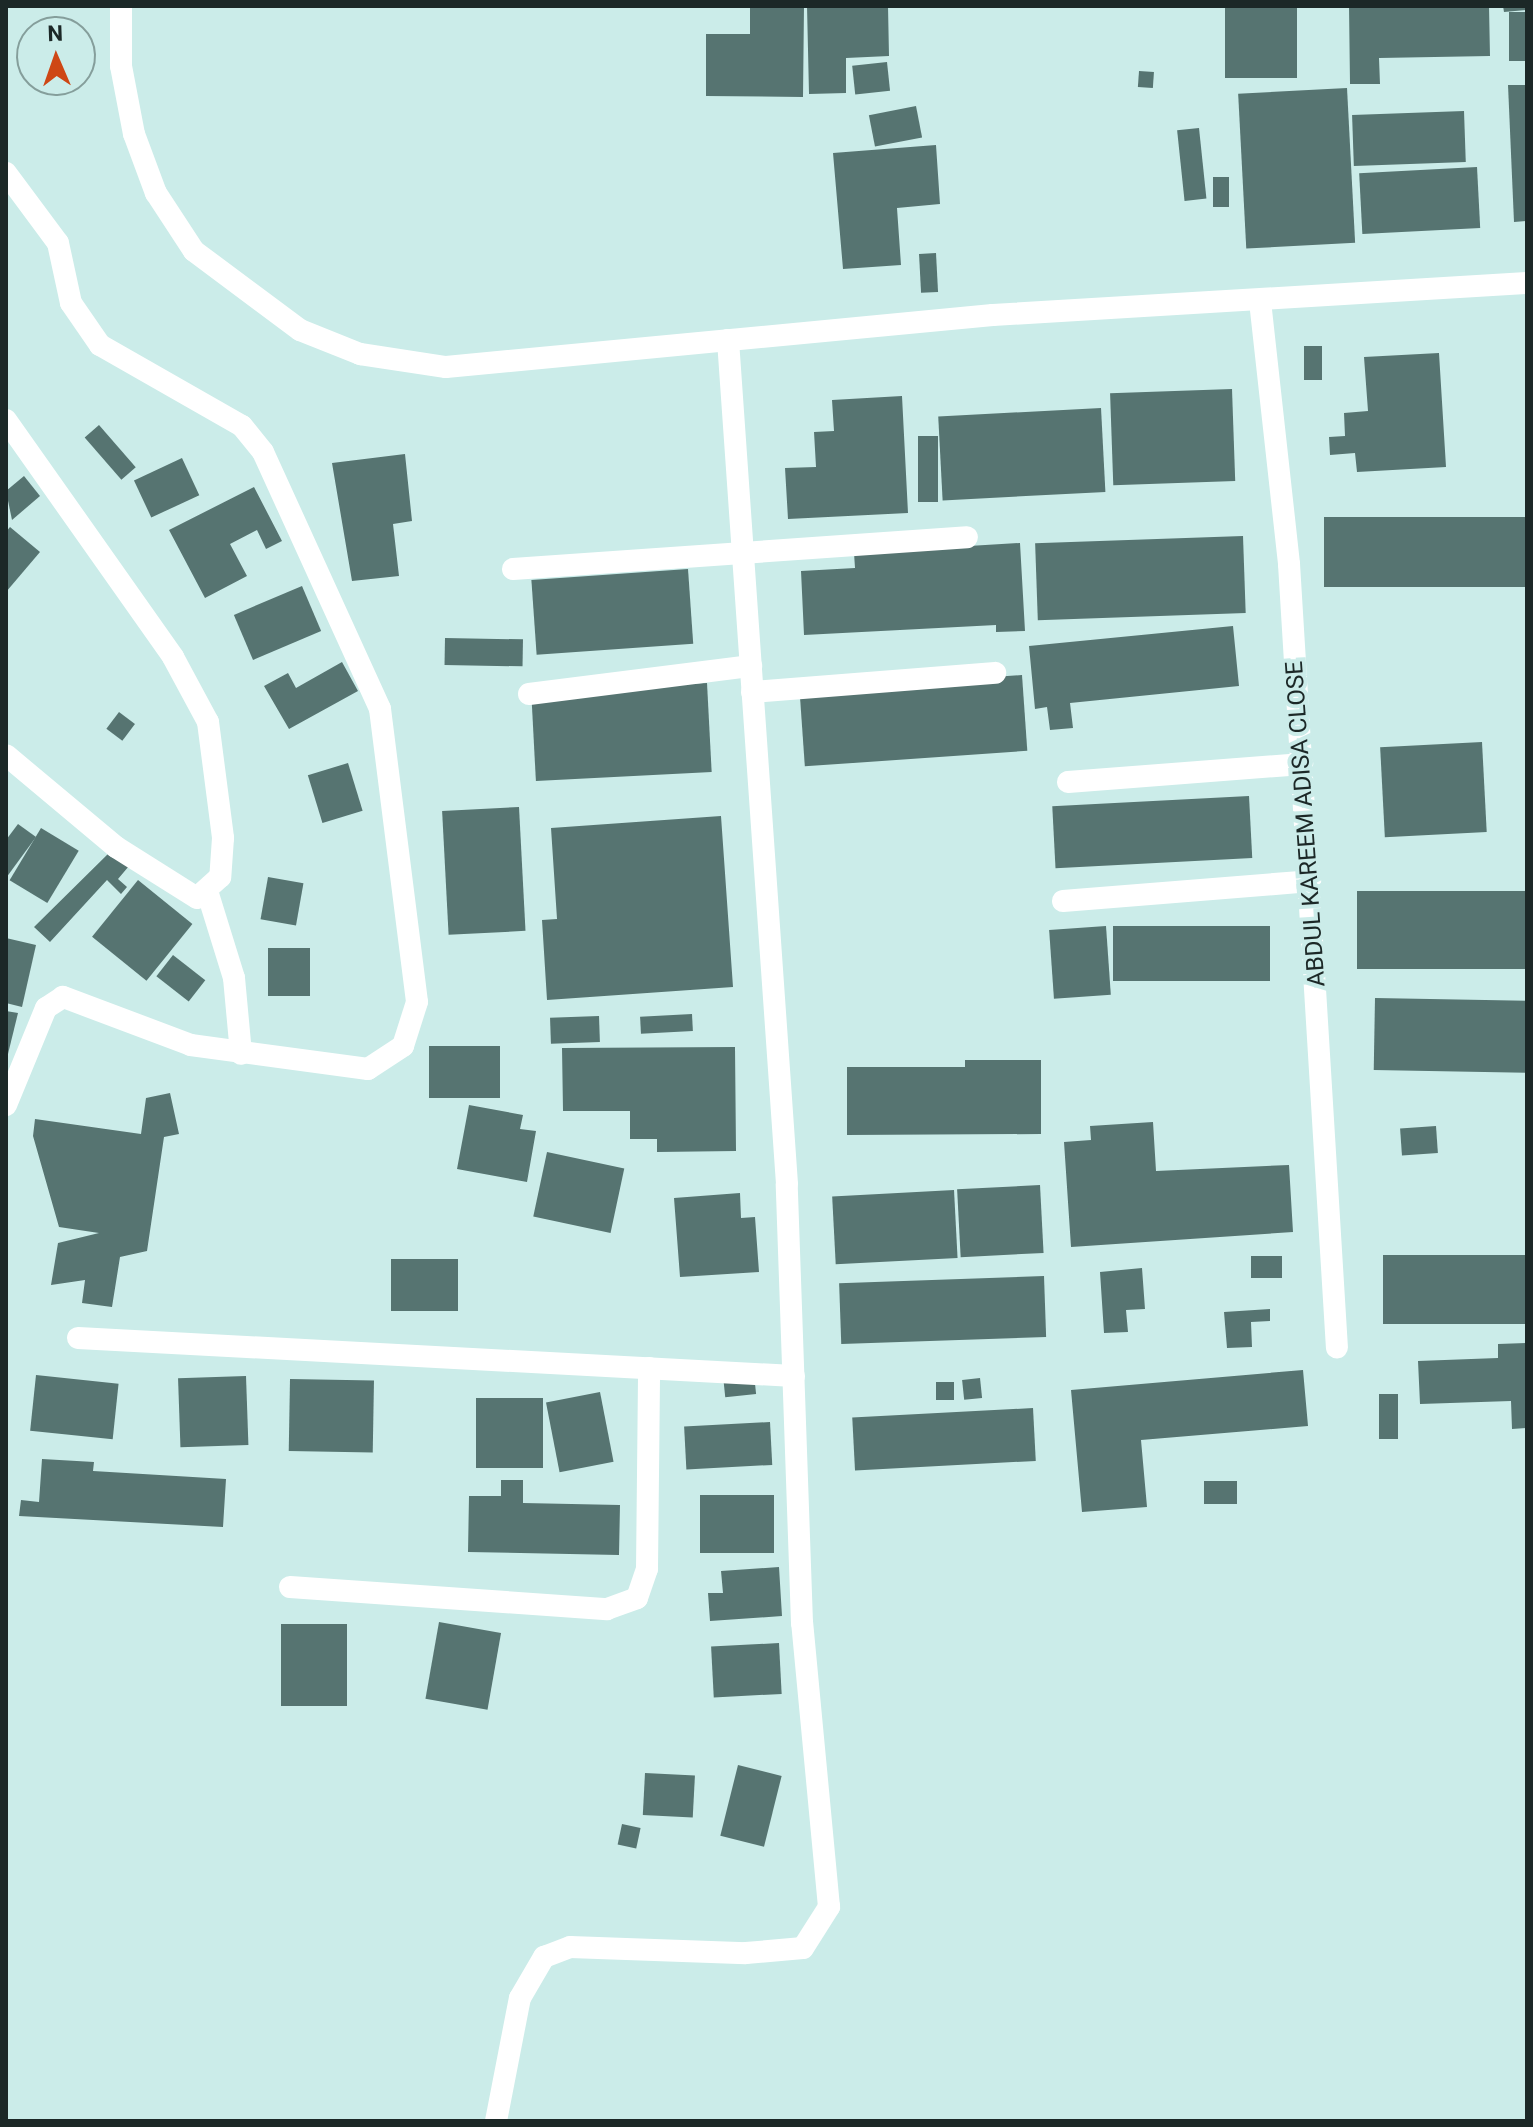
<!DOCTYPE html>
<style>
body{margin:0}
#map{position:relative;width:1533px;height:2127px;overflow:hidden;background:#cbece9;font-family:Roboto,sans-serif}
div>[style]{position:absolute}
.building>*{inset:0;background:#567471;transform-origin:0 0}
.minor>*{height:22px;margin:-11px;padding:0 11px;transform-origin:11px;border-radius:11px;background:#fff}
span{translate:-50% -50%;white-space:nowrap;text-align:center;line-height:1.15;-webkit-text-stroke:8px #cbece9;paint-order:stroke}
.street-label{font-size:24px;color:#1c2827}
.frame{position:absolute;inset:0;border:8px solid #1c2827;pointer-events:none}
.north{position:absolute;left:16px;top:16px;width:80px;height:80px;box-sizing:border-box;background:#cbece9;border:2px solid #859e9b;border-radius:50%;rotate:358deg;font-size:22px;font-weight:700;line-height:32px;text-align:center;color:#1c2827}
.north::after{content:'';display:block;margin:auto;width:28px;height:36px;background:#ce4715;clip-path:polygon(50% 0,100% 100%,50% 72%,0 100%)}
</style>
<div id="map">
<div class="building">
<div style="clip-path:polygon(750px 6px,804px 6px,803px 97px,706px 96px,706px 34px,750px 34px)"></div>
<div style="clip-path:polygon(807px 6px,888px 6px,889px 56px,846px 58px,846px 93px,809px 94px)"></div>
<div style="left:1225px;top:6px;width:72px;height:72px"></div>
<div style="clip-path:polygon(1349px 6px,1489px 6px,1490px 56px,1379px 58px,1380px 84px,1350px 84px)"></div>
<div style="clip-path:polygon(1503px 6px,1527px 6px,1527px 10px,1504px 12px)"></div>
<div style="left:1527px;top:12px;width:49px;height:18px;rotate:90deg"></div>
<div style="left:887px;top:62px;width:29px;height:35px;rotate:84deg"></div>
<div style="left:1139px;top:71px;width:15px;height:16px;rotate:4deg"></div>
<div style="clip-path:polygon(1508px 85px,1527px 85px,1527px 221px,1514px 222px)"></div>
<div style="left:1347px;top:88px;width:155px;height:109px;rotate:87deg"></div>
<div style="left:916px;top:106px;width:32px;height:48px;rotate:79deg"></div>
<div style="left:1464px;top:111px;width:51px;height:112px;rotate:88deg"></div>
<div style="left:1199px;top:128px;width:71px;height:22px;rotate:84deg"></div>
<div style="clip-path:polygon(936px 145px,940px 204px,897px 208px,901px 265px,843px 269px,833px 153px)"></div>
<div style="left:1477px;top:167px;width:61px;height:118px;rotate:87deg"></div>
<div style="left:1213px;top:177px;width:16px;height:30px"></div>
<div style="left:936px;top:253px;width:39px;height:17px;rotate:87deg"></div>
<div style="left:1304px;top:346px;width:18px;height:34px"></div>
<div style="clip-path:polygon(1439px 353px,1446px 467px,1357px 472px,1355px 453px,1330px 455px,1329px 437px,1345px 436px,1344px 413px,1368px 411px,1364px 357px)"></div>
<div style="left:1232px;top:389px;width:92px;height:122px;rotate:88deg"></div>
<div style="clip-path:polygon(902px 396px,908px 513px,788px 519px,785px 468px,816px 467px,814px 432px,834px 431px,832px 400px)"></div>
<div style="left:1101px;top:408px;width:84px;height:163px;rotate:87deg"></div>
<div style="left:99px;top:425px;width:56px;height:19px;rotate:49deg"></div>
<div style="left:918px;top:436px;width:20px;height:66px"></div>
<div style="clip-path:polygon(405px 454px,412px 521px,393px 524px,399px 576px,352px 581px,332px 463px)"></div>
<div style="left:182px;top:458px;width:41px;height:53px;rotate:65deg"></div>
<div style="clip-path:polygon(24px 476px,40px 496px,12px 520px,6px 491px)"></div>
<div style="clip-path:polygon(254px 487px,282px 541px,266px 549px,257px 530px,230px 544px,247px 576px,205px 598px,169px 530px)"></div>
<div style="left:1527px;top:517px;width:70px;height:203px;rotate:90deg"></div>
<div style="clip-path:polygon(10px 527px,40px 552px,6px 592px,6px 532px)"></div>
<div style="left:1243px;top:536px;width:77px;height:208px;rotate:88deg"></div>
<div style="clip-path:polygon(1020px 543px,1025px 631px,996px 632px,996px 625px,804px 635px,801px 571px,855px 568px,854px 553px)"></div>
<div style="left:688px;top:569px;width:75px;height:157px;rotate:86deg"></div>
<div style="left:302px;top:586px;width:49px;height:74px;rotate:67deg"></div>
<div style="clip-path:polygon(1233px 626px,1239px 686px,1070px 703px,1073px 728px,1050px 730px,1047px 707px,1035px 709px,1029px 646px)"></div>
<div style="left:445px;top:638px;width:78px;height:27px;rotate:1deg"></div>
<div style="clip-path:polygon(342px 662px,358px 691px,289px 729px,264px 686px,288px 673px,296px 688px)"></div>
<div style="left:1022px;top:675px;width:76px;height:223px;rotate:86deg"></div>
<div style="left:707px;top:683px;width:89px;height:176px;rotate:87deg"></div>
<div style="left:119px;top:712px;width:20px;height:21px;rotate:37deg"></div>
<div style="left:1482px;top:742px;width:90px;height:102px;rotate:87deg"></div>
<div style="left:348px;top:763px;width:50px;height:42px;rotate:73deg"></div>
<div style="left:1249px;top:796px;width:62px;height:197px;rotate:87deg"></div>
<div style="left:519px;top:807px;width:124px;height:77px;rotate:87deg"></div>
<div style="clip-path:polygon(721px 816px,733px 987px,547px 1000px,542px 920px,557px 919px,551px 828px)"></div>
<div style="clip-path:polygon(18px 824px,36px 837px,6px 878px,6px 840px)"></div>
<div style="left:41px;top:828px;width:44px;height:61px;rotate:31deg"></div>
<div style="clip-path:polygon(112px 850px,129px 866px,118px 879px,127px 887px,121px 894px,107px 880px,50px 942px,34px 927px)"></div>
<div style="left:268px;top:877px;width:36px;height:43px;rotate:10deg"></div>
<div style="left:138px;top:880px;width:70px;height:73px;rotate:39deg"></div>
<div style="left:1527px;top:891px;width:78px;height:170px;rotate:90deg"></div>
<div style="left:1106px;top:926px;width:69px;height:57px;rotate:86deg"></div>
<div style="left:1113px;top:926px;width:157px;height:55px"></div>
<div style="clip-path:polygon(6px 938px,36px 945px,22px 1007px,6px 1003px)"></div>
<div style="left:268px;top:948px;width:42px;height:48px"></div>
<div style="left:173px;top:955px;width:41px;height:27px;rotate:38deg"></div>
<div style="left:1375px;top:998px;width:152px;height:72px;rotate:1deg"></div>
<div style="clip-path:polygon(6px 1011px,18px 1013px,7px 1058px,6px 1058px)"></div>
<div style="left:692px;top:1014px;width:17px;height:52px;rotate:87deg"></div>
<div style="left:599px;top:1016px;width:26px;height:49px;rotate:88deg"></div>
<div style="left:429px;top:1046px;width:71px;height:52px"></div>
<div style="clip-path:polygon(735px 1047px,736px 1151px,657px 1152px,657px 1139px,630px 1139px,630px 1111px,563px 1111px,562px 1048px)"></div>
<div style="clip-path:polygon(965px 1060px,1041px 1060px,1041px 1134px,847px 1135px,847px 1067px,965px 1067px)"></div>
<div style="clip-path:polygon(170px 1093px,179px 1134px,164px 1137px,147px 1251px,120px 1257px,112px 1307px,82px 1303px,85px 1280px,51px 1285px,58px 1243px,99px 1233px,59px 1227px,33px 1136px,35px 1119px,141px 1134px,146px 1098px)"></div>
<div style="clip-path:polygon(469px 1105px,523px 1115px,520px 1129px,536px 1131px,527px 1182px,457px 1169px)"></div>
<div style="clip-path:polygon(1153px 1122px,1156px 1171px,1289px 1165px,1293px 1232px,1071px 1247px,1064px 1142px,1091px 1140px,1090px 1126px)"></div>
<div style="left:1436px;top:1126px;width:27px;height:36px;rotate:86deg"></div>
<div style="left:547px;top:1152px;width:79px;height:66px;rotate:12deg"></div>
<div style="left:1040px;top:1185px;width:68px;height:83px;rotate:87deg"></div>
<div style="left:954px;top:1190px;width:68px;height:122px;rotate:87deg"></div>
<div style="clip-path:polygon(740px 1193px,741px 1218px,755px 1217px,759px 1272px,680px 1277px,674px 1198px)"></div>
<div style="left:1527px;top:1255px;width:69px;height:144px;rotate:90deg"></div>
<div style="left:1251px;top:1256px;width:31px;height:22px"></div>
<div style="left:391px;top:1259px;width:67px;height:52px"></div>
<div style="clip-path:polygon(1142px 1268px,1145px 1309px,1126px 1310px,1128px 1332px,1104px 1333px,1100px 1272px)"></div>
<div style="left:1044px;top:1276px;width:61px;height:205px;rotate:88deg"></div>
<div style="clip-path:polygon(1270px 1309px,1270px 1321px,1251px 1322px,1252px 1347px,1227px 1348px,1224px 1312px)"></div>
<div style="clip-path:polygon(1527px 1343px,1527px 1428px,1512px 1429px,1511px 1401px,1420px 1404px,1418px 1361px,1498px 1358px,1498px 1344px)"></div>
<div style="clip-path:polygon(1303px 1370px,1308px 1426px,1141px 1440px,1147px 1507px,1082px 1512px,1071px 1390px)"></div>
<div style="left:754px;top:1374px;width:20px;height:31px;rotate:84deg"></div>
<div style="left:36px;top:1375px;width:83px;height:56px;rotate:6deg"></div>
<div style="left:246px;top:1376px;width:69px;height:68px;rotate:88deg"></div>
<div style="left:980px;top:1378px;width:20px;height:18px;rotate:84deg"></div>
<div style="left:290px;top:1379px;width:84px;height:72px;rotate:1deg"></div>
<div style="left:936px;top:1382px;width:18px;height:18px"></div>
<div style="left:600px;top:1392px;width:71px;height:55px;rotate:79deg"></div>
<div style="left:1379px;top:1394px;width:19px;height:45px"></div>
<div style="left:476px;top:1398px;width:67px;height:70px"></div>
<div style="left:1033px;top:1408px;width:53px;height:181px;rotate:87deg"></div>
<div style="left:770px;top:1422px;width:43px;height:86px;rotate:87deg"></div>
<div style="clip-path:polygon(42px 1459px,94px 1462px,93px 1471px,226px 1479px,223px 1527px,19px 1516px,21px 1500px,39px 1502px)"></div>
<div style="clip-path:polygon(501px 1480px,523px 1480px,523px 1503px,620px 1505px,619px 1555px,468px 1552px,469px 1496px,501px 1496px)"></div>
<div style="left:1237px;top:1481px;width:23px;height:33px;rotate:90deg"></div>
<div style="left:700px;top:1495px;width:74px;height:58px"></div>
<div style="clip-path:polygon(779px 1567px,782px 1616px,710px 1621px,708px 1593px,723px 1593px,721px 1571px)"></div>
<div style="left:439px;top:1622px;width:63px;height:78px;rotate:10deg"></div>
<div style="left:281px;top:1624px;width:66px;height:82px"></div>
<div style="left:779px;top:1643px;width:51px;height:68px;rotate:87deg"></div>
<div style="left:738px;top:1765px;width:45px;height:73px;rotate:14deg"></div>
<div style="left:645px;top:1773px;width:50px;height:42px;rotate:3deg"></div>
<div style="left:622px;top:1824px;width:19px;height:21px;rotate:12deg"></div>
</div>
<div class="minor">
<div style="left:121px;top:6px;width:60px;rotate:90deg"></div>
<div style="left:121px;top:66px;width:69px;rotate:79.2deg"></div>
<div style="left:134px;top:134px;width:63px;rotate:69.6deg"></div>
<div style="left:156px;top:193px;width:69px;rotate:56.8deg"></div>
<div style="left:194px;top:251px;width:132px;rotate:36.7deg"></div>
<div style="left:300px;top:330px;width:65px;rotate:21.8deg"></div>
<div style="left:360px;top:354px;width:87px;rotate:8.6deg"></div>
<div style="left:446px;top:367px;width:549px;rotate:-5.43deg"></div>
<div style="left:993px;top:315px;width:535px;rotate:-3.43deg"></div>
<div style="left:6px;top:173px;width:87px;rotate:53.4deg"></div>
<div style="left:58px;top:243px;width:61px;rotate:77.8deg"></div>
<div style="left:71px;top:303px;width:51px;rotate:55.4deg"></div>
<div style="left:100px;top:345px;width:163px;rotate:29.7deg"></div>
<div style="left:242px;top:426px;width:33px;rotate:51deg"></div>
<div style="left:263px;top:452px;width:282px;rotate:65.5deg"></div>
<div style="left:380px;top:709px;width:295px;rotate:82.8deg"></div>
<div style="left:417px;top:1002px;width:46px;rotate:107.7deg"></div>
<div style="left:403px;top:1046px;width:42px;rotate:146.7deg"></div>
<div style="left:368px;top:1069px;width:179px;rotate:-172.3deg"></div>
<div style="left:191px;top:1045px;width:137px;rotate:-159.4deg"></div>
<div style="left:63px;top:997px;width:20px;rotate:147deg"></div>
<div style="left:46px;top:1008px;width:105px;rotate:112.4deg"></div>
<div style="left:1260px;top:301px;width:265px;rotate:83.7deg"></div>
<div style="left:1289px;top:564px;width:785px;rotate:86.5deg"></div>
<div style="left:6px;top:420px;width:290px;rotate:54.8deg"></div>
<div style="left:173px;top:657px;width:74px;rotate:61.7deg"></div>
<div style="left:208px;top:722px;width:117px;rotate:82.6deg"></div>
<div style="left:223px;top:838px;width:39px;rotate:94deg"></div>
<div style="left:220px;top:877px;width:31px;rotate:138deg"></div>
<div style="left:197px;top:898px;width:96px;rotate:-147.8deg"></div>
<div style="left:116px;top:847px;width:143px;rotate:-140.1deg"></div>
<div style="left:513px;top:569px;width:455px;rotate:-4deg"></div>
<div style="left:752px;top:692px;width:244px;rotate:-4.5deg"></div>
<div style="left:529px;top:694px;width:224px;rotate:-7.2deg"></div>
<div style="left:1068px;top:782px;width:235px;rotate:-4.4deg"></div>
<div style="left:208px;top:894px;width:88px;rotate:72.8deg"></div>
<div style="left:234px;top:978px;width:76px;rotate:84.7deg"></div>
<div style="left:1063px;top:901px;width:248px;rotate:-4.6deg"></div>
<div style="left:78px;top:1338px;width:717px;rotate:3.04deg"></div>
<div style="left:290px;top:1587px;width:318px;rotate:4deg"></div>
<div style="left:607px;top:1609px;width:32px;rotate:-20deg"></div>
<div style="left:637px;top:1598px;width:31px;rotate:-71deg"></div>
<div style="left:647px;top:1569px;width:201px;rotate:-89.4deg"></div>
<div style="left:496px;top:2121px;width:125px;rotate:-79deg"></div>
<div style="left:520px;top:1998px;width:48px;rotate:-59.7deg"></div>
<div style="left:544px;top:1957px;width:28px;rotate:-21deg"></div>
<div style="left:570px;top:1947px;width:176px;rotate:2deg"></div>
<div style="left:746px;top:1953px;width:57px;rotate:-5deg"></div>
<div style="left:803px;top:1948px;width:49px;rotate:-57.6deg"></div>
<div style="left:829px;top:1907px;width:285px;rotate:-95.4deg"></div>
<div style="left:802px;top:1623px;width:439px;rotate:-92deg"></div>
<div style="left:787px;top:1184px;width:846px;rotate:-94deg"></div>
</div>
<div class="street-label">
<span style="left:1306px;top:824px;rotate:-94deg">ABDUL KAREEM ADISA CLOSE</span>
</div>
<div class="frame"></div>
<div class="north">N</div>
</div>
